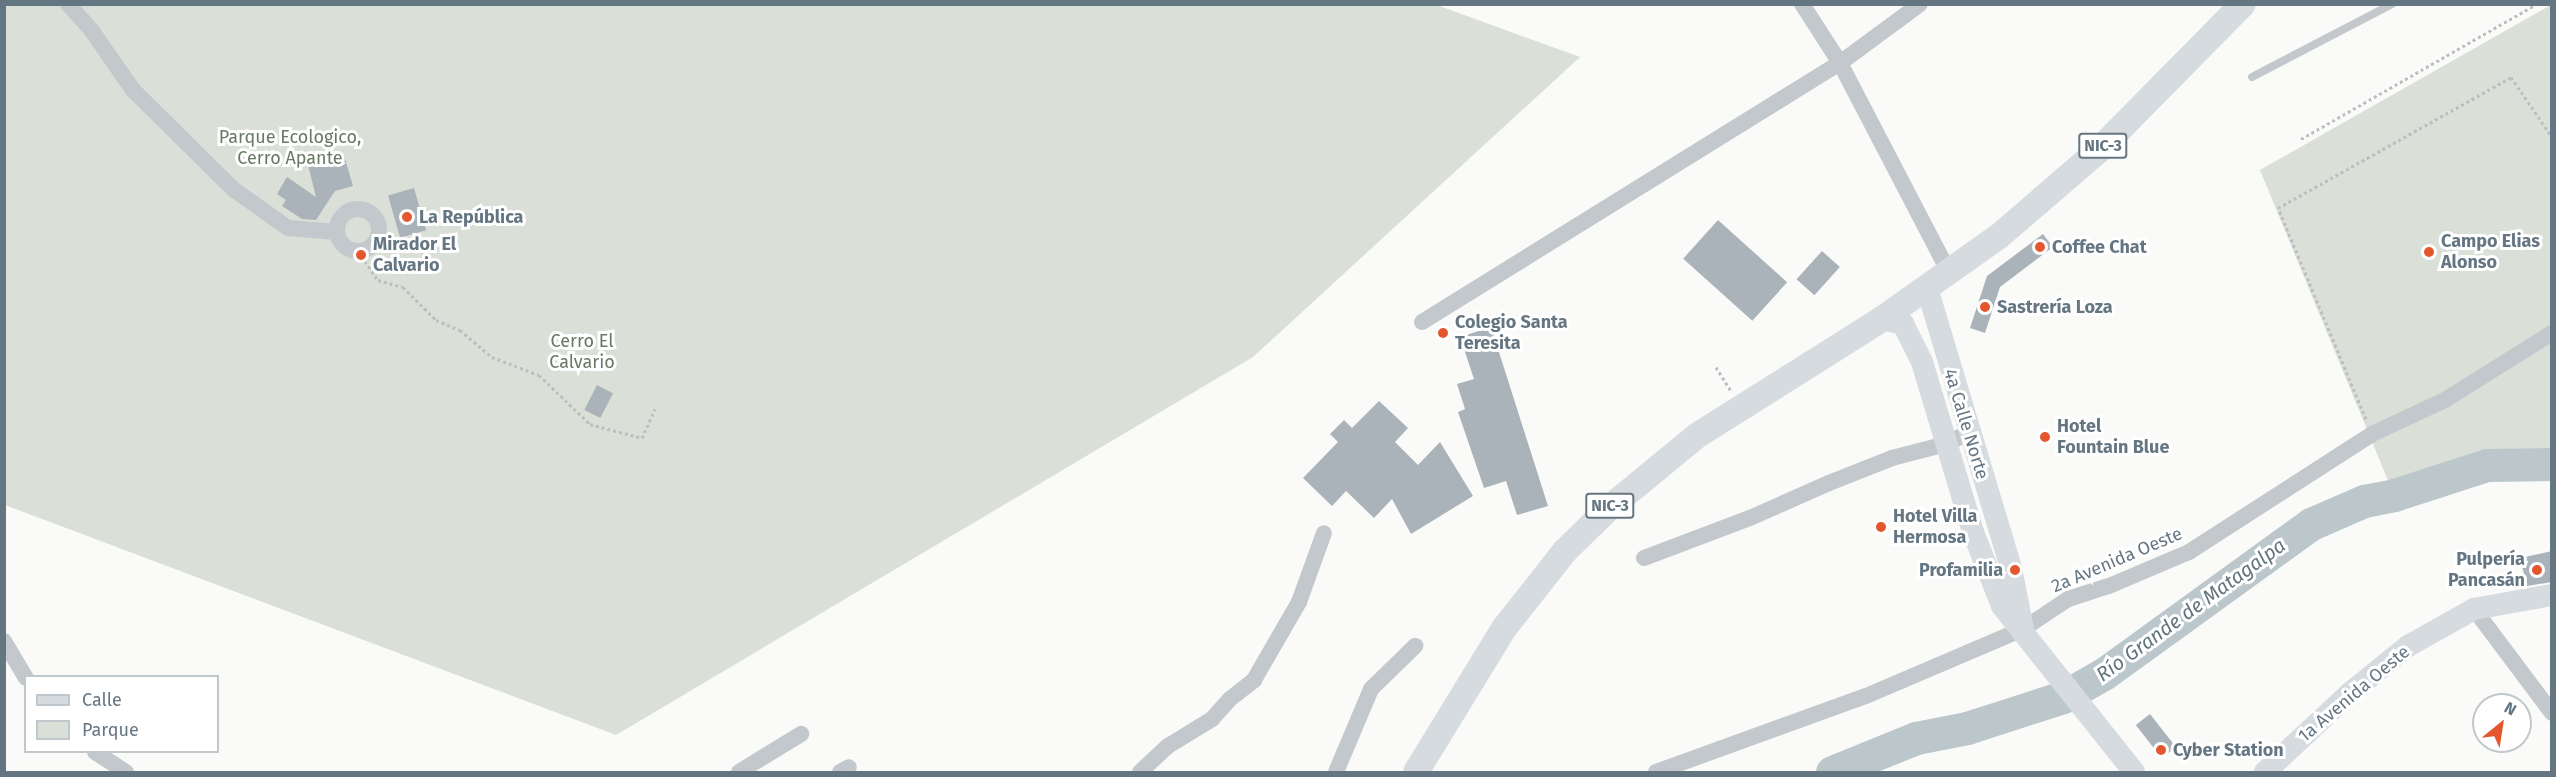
<!DOCTYPE html>
<meta charset="utf-8">
<style>
body{margin:0}
#map{position:relative;width:2556px;height:777px;overflow:hidden;background:#fafaf8;font-family:"Fira Sans",sans-serif}
div>[style]{position:absolute}
.green>*{inset:0;background:#dadfd7}
.river>*{height:33px;margin:-16.5px;padding:0 16.5px;transform-origin:16.5px;border-radius:16.5px;background:#bbc7cb}
.building>*{inset:0;background:#aab3b9;transform-origin:0 0}
.path>*{height:3px;margin-top:-1.5px;transform-origin:0;background:repeating-linear-gradient(90deg,#bbbfc2 0 3px,transparent 0 6px)}
.lane>*{height:8px;margin:-4px;padding:0 4px;transform-origin:4px;border-radius:4px;background:#c3c8cc}
.street>*{height:16px;margin:-8px;padding:0 8px;transform-origin:8px;border-radius:8px;background:#c3c8cc}
.street>.ring{margin:-8px;padding:0;box-sizing:content-box;background:none;border:16px solid #c3c8cc;border-radius:50%}
.secondary>*{height:22px;margin:-11px;padding:0 11px;transform-origin:11px;border-radius:11px;background:#d6dbdf}
.primary>*{height:26px;margin:-13px;padding:0 13px;transform-origin:13px;border-radius:13px;background:#d6dbdf}
.dots>*{width:16px;height:16px;translate:-50% -50%;box-sizing:border-box;border:3px solid #fff;border-radius:50%}
span{translate:-50% -50%;white-space:nowrap;text-align:center;line-height:1.15;-webkit-text-stroke:6px #fff;paint-order:stroke}
.shield-label span{padding:2px 4px;background:#fff;border:2px solid;border-radius:4px;-webkit-text-stroke-width:0}
.shield-label{font-size:16px;color:#657683;font-weight:700}
.park-label{font-size:18px;color:#687a64}
.poi-label{font-size:18px;color:#657683;font-weight:700}
.left{translate:0 -50%;text-align:left}
.right{translate:-100% -50%;text-align:right}
.street-label{font-size:18px;color:#657683}
.water-label{font-size:20px;color:#60757c;font-style:italic}
.frame{position:absolute;inset:0;border:6px solid #657683;pointer-events:none}
.legend{position:absolute;left:24px;top:675px;width:195px;height:78px;box-sizing:border-box;background:#fff;border:2px solid #c1c8cd;margin:0;padding:8px 10px;list-style:none;font-size:18px;color:#657683}
.legend li{display:flex;align-items:center;gap:12px;height:30px}
.legend b{width:30px;border:2px solid #c1c8cd}
.north{position:absolute;left:2472px;top:693px;width:60px;height:60px;box-sizing:border-box;background:#fff;border:2px solid #c1c8cd;border-radius:50%;rotate:30deg;font-size:16px;font-weight:700;line-height:24px;text-align:center;color:#657683}
.north::after{content:'';display:block;margin:auto;width:21px;height:27px;background:#e4572e;clip-path:polygon(50% 0,100% 100%,50% 72%,0 100%)}
</style>
<div id="map">
<div class="green">
<div style="clip-path:polygon(1434px 4px,1580px 57px,1253px 357px,616px 735px,5px 505px,4px 5px)"></div>
<div style="clip-path:polygon(2551px 5px,2551px 461px,2487px 465px,2394px 495px,2260px 170px)"></div>
</div>
<div class="river">
<div style="left:1832px;top:772px;width:91px;rotate:-22deg"></div>
<div style="left:1916px;top:738px;width:52px;rotate:-11.1deg"></div>
<div style="left:1967px;top:728px;width:101px;rotate:-17.9deg"></div>
<div style="left:2063px;top:697px;width:48px;rotate:-29.7deg"></div>
<div style="left:2105px;top:673px;width:254px;rotate:-35.9deg"></div>
<div style="left:2311px;top:524px;width:58px;rotate:-23.5deg"></div>
<div style="left:2364px;top:501px;width:31px;rotate:-11deg"></div>
<div style="left:2394px;top:495px;width:98px;rotate:-17.9deg"></div>
<div style="left:2487px;top:465px;width:65px;rotate:-0.9deg"></div>
</div>
<div class="building">
<div style="clip-path:polygon(344px 155px,353px 186px,335px 191px,316px 220px,302px 219px,282px 206px,286px 200px,277px 194px,287px 177px,316px 197px,308px 165px)"></div>
<div style="left:414px;top:188px;width:44px;height:27px;rotate:74deg"></div>
<div style="left:1718px;top:220px;width:93px;height:52px;rotate:42deg"></div>
<div style="clip-path:polygon(2043px 234px,2053px 247px,2000px 287px,1985px 333px,1970px 328px,1987px 276px)"></div>
<div style="left:1822px;top:251px;width:24px;height:38px;rotate:42deg"></div>
<div style="clip-path:polygon(1491px 327px,1548px 506px,1517px 515px,1506px 481px,1484px 488px,1458px 412px,1465px 409px,1457px 384px,1474px 379px,1460px 337px)"></div>
<div style="left:597px;top:385px;width:18px;height:28px;rotate:27deg"></div>
<div style="clip-path:polygon(1379px 401px,1408px 428px,1395px 442px,1418px 465px,1440px 442px,1473px 496px,1411px 534px,1392px 499px,1374px 518px,1346px 491px,1332px 506px,1303px 478px,1338px 442px,1330px 434px,1344px 420px,1352px 428px)"></div>
<div style="clip-path:polygon(2552px 551px,2552px 582px,2527px 586px,2520px 558px)"></div>
<div style="left:2150px;top:714px;width:42px;height:18px;rotate:52deg"></div>
</div>
<div class="path">
<div style="left:2301px;top:139px;width:272px;rotate:-29.8deg"></div>
<div style="left:364px;top:250px;width:11px;rotate:85deg"></div>
<div style="left:365px;top:261px;width:23px;rotate:56deg"></div>
<div style="left:378px;top:280px;width:26px;rotate:16deg"></div>
<div style="left:403px;top:287px;width:47px;rotate:45deg"></div>
<div style="left:436px;top:320px;width:26px;rotate:23deg"></div>
<div style="left:460px;top:330px;width:42px;rotate:40.2deg"></div>
<div style="left:492px;top:357px;width:50px;rotate:21deg"></div>
<div style="left:539px;top:375px;width:71px;rotate:43.9deg"></div>
<div style="left:590px;top:424px;width:54px;rotate:15.1deg"></div>
<div style="left:642px;top:438px;width:32px;rotate:-66deg"></div>
<div style="left:1716px;top:367px;width:28px;rotate:58deg"></div>
<div style="left:2366px;top:419px;width:229px;rotate:-112.6deg"></div>
<div style="left:2278px;top:208px;width:267px;rotate:-29.3deg"></div>
<div style="left:2511px;top:77px;width:73px;rotate:55.7deg"></div>
</div>
<div class="lane">
<div style="left:2252px;top:77px;width:158px;rotate:-27.5deg"></div>
</div>
<div class="street">
<div style="left:68px;top:4px;width:36px;rotate:48deg"></div>
<div style="left:92px;top:31px;width:72px;rotate:55.2deg"></div>
<div style="left:133px;top:90px;width:141px;rotate:44.7deg"></div>
<div style="left:233px;top:189px;width:67px;rotate:35.3deg"></div>
<div style="left:288px;top:228px;width:49px;rotate:4.7deg"></div>
<div style="left:1802px;top:4px;width:70px;rotate:57.2deg"></div>
<div style="left:1840px;top:63px;width:236px;rotate:62.5deg"></div>
<div class="ring" style="left:337px;top:209px;width:26px;height:26px"></div>
<div style="left:1422px;top:322px;width:492px;rotate:-31.8deg"></div>
<div style="left:1840px;top:63px;width:99px;rotate:-36.4deg"></div>
<div style="left:1644px;top:558px;width:113px;rotate:-20.7deg"></div>
<div style="left:1750px;top:518px;width:86px;rotate:-23.9deg"></div>
<div style="left:1829px;top:483px;width:68px;rotate:-21.6deg"></div>
<div style="left:1892px;top:458px;width:56px;rotate:-14.5deg"></div>
<div style="left:1946px;top:444px;width:25px;rotate:-27deg"></div>
<div style="left:2474px;top:609px;width:130px;rotate:53.1deg"></div>
<div style="left:4px;top:641px;width:43px;rotate:59.3deg"></div>
<div style="left:95px;top:752px;width:37px;rotate:33deg"></div>
<div style="left:739px;top:772px;width:73px;rotate:-31.5deg"></div>
<div style="left:840px;top:772px;width:10px;rotate:-29deg"></div>
<div style="left:1140px;top:772px;width:38px;rotate:-43deg"></div>
<div style="left:1168px;top:746px;width:52px;rotate:-31.5deg"></div>
<div style="left:1212px;top:719px;width:27px;rotate:-48deg"></div>
<div style="left:1230px;top:699px;width:31px;rotate:-38deg"></div>
<div style="left:1254px;top:680px;width:90px;rotate:-60deg"></div>
<div style="left:1299px;top:602px;width:73px;rotate:-70.1deg"></div>
<div style="left:1336px;top:772px;width:90px;rotate:-67.1deg"></div>
<div style="left:1371px;top:689px;width:62px;rotate:-44.3deg"></div>
<div style="left:1656px;top:772px;width:223px;rotate:-19.9deg"></div>
<div style="left:1866px;top:696px;width:171px;rotate:-23.1deg"></div>
<div style="left:2023px;top:629px;width:54px;rotate:-33.7deg"></div>
<div style="left:2068px;top:599px;width:43px;rotate:-17.6deg"></div>
<div style="left:2109px;top:586px;width:87px;rotate:-23deg"></div>
<div style="left:2189px;top:552px;width:218px;rotate:-32.8deg"></div>
<div style="left:2372px;top:434px;width:81px;rotate:-25deg"></div>
<div style="left:2445px;top:400px;width:126px;rotate:-32.1deg"></div>
</div>
<div class="secondary">
<div style="left:1927px;top:288px;width:292px;rotate:73.3deg"></div>
<div style="left:2011px;top:568px;width:62px;rotate:78.9deg"></div>
<div style="left:1882px;top:319px;width:22px;rotate:13deg"></div>
<div style="left:1903px;top:324px;width:42px;rotate:63.4deg"></div>
<div style="left:1922px;top:362px;width:177px;rotate:73.3deg"></div>
<div style="left:1973px;top:532px;width:79px;rotate:68.6deg"></div>
<div style="left:2002px;top:606px;width:212px;rotate:51.5deg"></div>
<div style="left:2265px;top:772px;width:116px;rotate:-42.9deg"></div>
<div style="left:2350px;top:693px;width:75px;rotate:-39deg"></div>
<div style="left:2408px;top:646px;width:76px;rotate:-29.3deg"></div>
<div style="left:2474px;top:609px;width:79px;rotate:-10.2deg"></div>
</div>
<div class="primary">
<div style="left:1416px;top:772px;width:170px;rotate:-58.5deg"></div>
<div style="left:1505px;top:627px;width:97px;rotate:-51.7deg"></div>
<div style="left:1565px;top:551px;width:62px;rotate:-44.3deg"></div>
<div style="left:1609px;top:508px;width:115px;rotate:-39.4deg"></div>
<div style="left:1698px;top:435px;width:218px;rotate:-32.2deg"></div>
<div style="left:1882px;top:319px;width:142px;rotate:-35.3deg"></div>
<div style="left:1998px;top:237px;width:132px;rotate:-40.7deg"></div>
<div style="left:2098px;top:151px;width:206px;rotate:-45.4deg"></div>
</div>
<div class="dots">
<div style="left:407px;top:217px;background:#e4572e"></div>
<div style="left:2040px;top:247px;background:#e4572e"></div>
<div style="left:2429px;top:252px;background:#e4572e"></div>
<div style="left:361px;top:255px;background:#e4572e"></div>
<div style="left:1985px;top:307px;background:#e4572e"></div>
<div style="left:1443px;top:333px;background:#e4572e"></div>
<div style="left:2045px;top:437px;background:#e4572e"></div>
<div style="left:1881px;top:527px;background:#e4572e"></div>
<div style="left:2015px;top:570px;background:#e4572e"></div>
<div style="left:2537px;top:570px;background:#e4572e"></div>
<div style="left:2161px;top:750px;background:#e4572e"></div>
</div>
<div class="shield-label">
<span style="left:2103px;top:146px">NIC-3</span>
<span style="left:1610px;top:506px">NIC-3</span>
</div>
<div class="park-label">
<span style="left:290px;top:148px">Parque Ecologico,<br>Cerro Apante</span>
<span style="left:582px;top:352px">Cerro El<br>Calvario</span>
</div>
<div class="poi-label">
<span class="left" style="left:419px;top:217px">La República</span>
<span class="left" style="left:2441px;top:252px">Campo Elias<br>Alonso</span>
<span class="left" style="left:373px;top:255px">Mirador El<br>Calvario</span>
<span class="left" style="left:2052px;top:247px">Coffee Chat</span>
<span class="left" style="left:1997px;top:307px">Sastrería Loza</span>
<span class="left" style="left:1455px;top:333px">Colegio Santa<br>Teresita</span>
<span class="left" style="left:2057px;top:437px">Hotel<br>Fountain Blue</span>
<span class="left" style="left:1893px;top:527px">Hotel Villa<br>Hermosa</span>
<span class="right" style="left:2525px;top:570px">Pulpería<br>Pancasán</span>
<span class="right" style="left:2003px;top:570px">Profamilia</span>
<span class="left" style="left:2173px;top:750px">Cyber Station</span>
</div>
<div class="street-label">
<span style="left:1966px;top:424px;rotate:73deg">4a Calle Norte</span>
<span style="left:2117px;top:560px;rotate:-23deg">2a Avenida Oeste</span>
<span style="left:2354px;top:694px;rotate:-40deg">1a Avenida Oeste</span>
</div>
<div class="water-label">
<span style="left:2191px;top:610px;rotate:-36deg">Río Grande de Matagalpa</span>
</div>
<div class="frame"></div>
<ul class="legend">
<li><b style="height:8px;background:#d6dbdf"></b>Calle</li>
<li><b style="height:16px;background:#dadfd7"></b>Parque</li>
</ul>
<div class="north">N</div>
</div>
